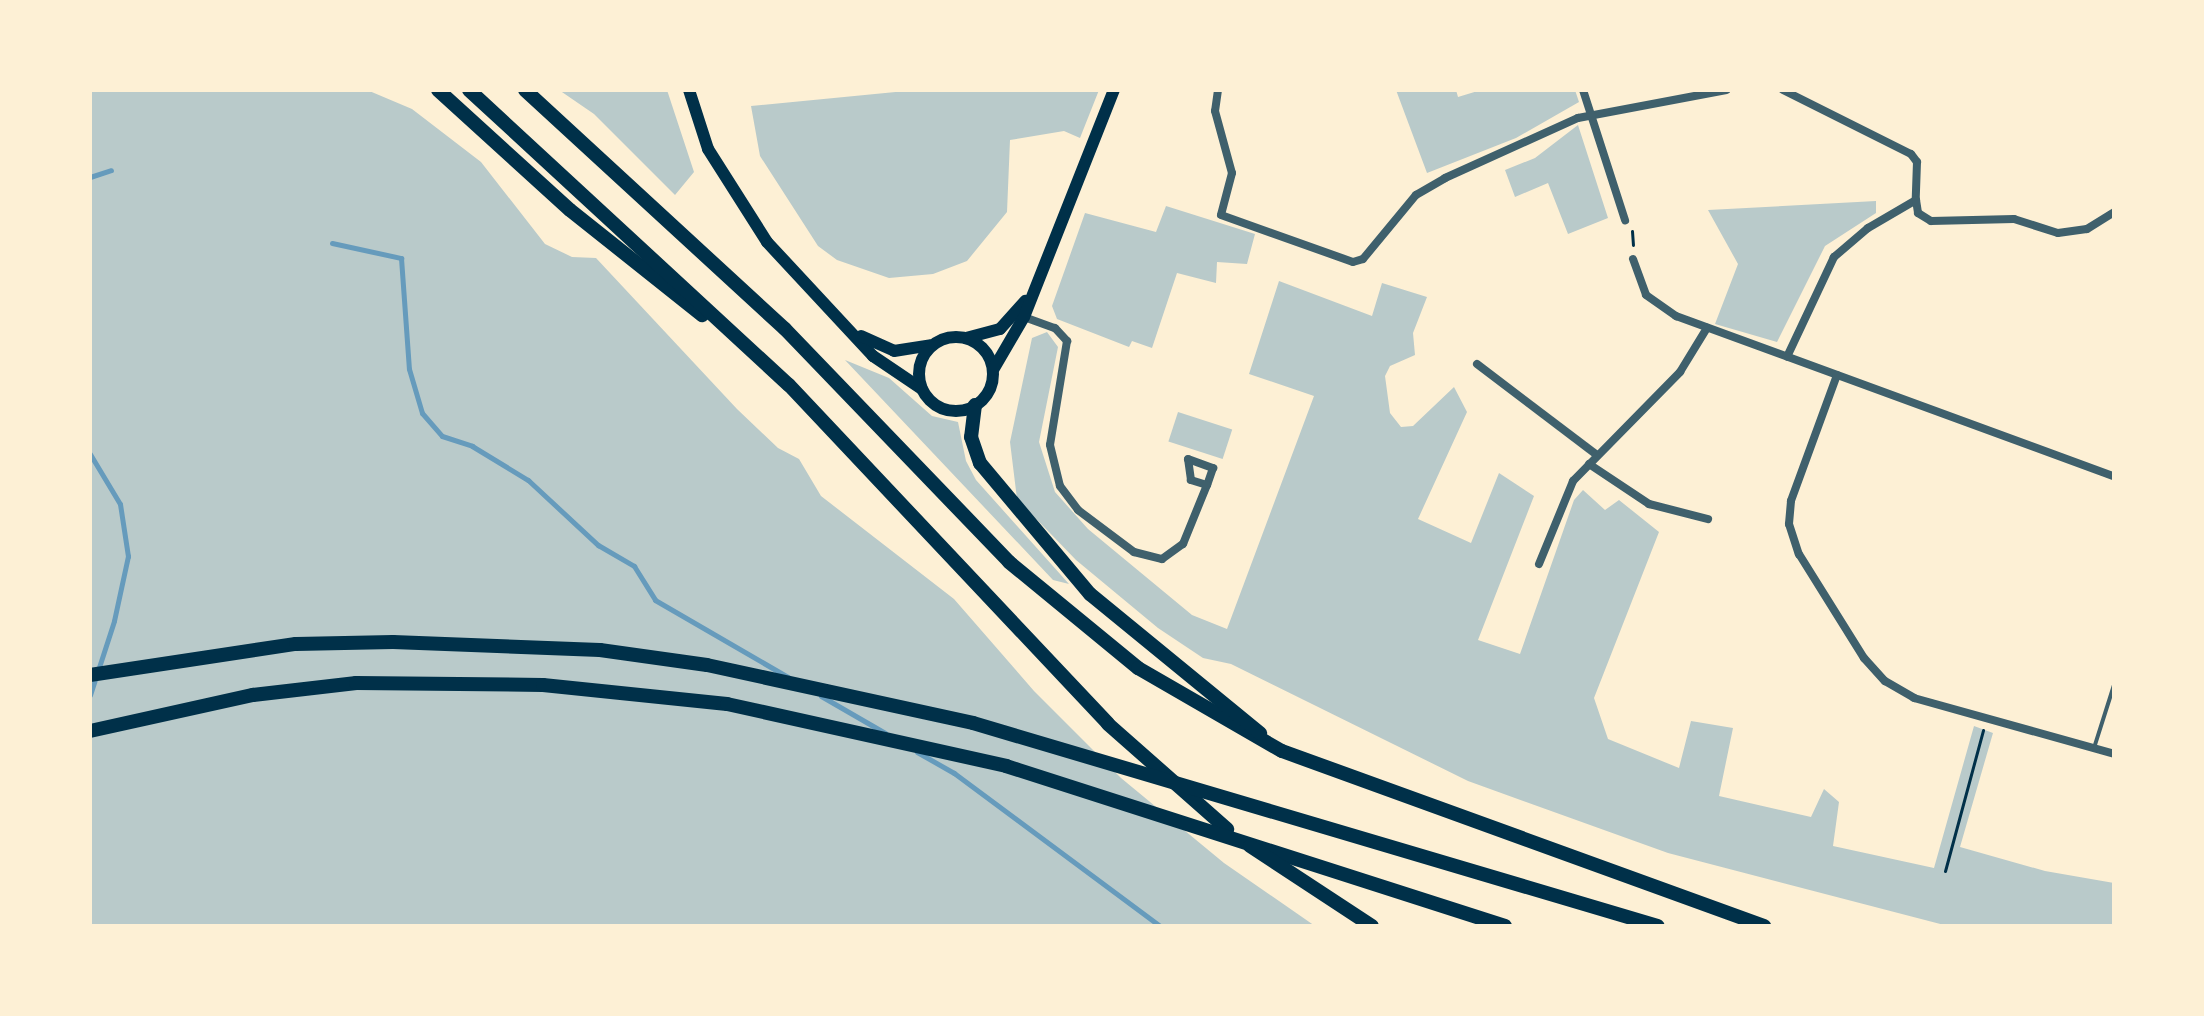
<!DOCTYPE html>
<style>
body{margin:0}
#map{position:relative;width:2204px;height:1016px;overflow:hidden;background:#fdf0d5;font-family:"Noto Sans",sans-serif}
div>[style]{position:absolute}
.green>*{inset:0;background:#b9caca;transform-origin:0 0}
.stream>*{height:5px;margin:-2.5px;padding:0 2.5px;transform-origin:2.5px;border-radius:2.5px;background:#669bbc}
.path>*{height:3px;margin:-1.5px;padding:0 1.5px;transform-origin:1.5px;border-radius:1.5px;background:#003049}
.service>*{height:4px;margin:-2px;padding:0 2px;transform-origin:2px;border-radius:2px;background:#3f606c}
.minor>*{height:8px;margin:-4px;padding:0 4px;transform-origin:4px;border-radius:4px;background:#3f606c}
.secondary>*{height:12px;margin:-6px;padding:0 6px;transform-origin:6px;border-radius:6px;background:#003049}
.secondary>.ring{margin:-6px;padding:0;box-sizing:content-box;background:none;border:12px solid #003049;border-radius:50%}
.trunk>*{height:14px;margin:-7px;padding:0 7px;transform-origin:7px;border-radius:7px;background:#003049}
span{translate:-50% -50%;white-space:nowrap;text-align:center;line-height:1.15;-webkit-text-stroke:6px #fdf0d5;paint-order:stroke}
.frame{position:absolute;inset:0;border:92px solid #fdf0d5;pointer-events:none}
</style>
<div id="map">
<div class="green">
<div style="clip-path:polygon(90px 90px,367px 90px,412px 109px,481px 162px,545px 244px,572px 257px,596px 258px,737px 409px,778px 448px,799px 459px,821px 496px,954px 599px,1034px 691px,1121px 778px,1224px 863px,1315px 926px,90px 926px)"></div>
<div style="clip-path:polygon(559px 90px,667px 90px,694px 172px,675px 195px,594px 114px)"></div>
<div style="clip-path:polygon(916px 90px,1099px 90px,1080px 138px,1064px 131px,1010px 140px,1007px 212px,967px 261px,933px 274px,889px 278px,837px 260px,818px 246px,760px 156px,751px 106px)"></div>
<div style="clip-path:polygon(1396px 90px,1456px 90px,1458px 97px,1481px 90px,1575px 90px,1579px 102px,1516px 138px,1427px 173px)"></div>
<div style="clip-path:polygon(1578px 125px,1608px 218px,1568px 234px,1548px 183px,1515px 197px,1505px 170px,1535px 158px)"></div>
<div style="clip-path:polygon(1876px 201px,1876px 213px,1825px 246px,1777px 342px,1715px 324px,1738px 264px,1708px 210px)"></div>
<div style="clip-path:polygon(1166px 206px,1255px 234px,1247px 264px,1217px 262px,1216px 283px,1177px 273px,1152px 348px,1132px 341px,1129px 347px,1057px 319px,1052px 306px,1085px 213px,1156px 232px)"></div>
<div style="clip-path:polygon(1279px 281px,1372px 316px,1382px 283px,1427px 297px,1413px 333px,1415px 355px,1390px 366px,1385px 376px,1390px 413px,1401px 427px,1413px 426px,1454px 387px,1467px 412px,1418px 519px,1471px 543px,1499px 473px,1534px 496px,1478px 640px,1520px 654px,1574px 500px,1583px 490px,1605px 510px,1619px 500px,1659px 532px,1594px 698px,1608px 739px,1679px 768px,1691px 721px,1733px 728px,1719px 796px,1811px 817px,1824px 789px,1839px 802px,1833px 846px,1934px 868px,1974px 726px,1993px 733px,1960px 847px,2045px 871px,2114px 883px,2114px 926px,1948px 926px,1668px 853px,1468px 781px,1231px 664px,1203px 658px,1158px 628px,1076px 560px,1017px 499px,1010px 442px,1032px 338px,1047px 332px,1058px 347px,1039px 442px,1055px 492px,1088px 529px,1192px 615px,1227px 629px,1314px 396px,1249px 374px)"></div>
<div style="clip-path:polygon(845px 360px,889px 378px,932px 416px,958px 422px,966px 461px,976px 480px,1069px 584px,1053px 580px)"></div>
<div style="left:1178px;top:412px;width:57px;height:31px;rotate:18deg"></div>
</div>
<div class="stream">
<div style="left:90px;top:177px;width:22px;rotate:-18deg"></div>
<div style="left:332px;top:243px;width:71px;rotate:12.3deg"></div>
<div style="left:401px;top:258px;width:111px;rotate:85.9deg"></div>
<div style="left:409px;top:369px;width:46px;rotate:73.5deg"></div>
<div style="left:422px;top:413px;width:30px;rotate:49deg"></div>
<div style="left:442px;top:436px;width:32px;rotate:18deg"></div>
<div style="left:472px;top:446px;width:66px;rotate:31.3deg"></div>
<div style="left:528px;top:480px;width:96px;rotate:42.9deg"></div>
<div style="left:598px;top:545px;width:42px;rotate:30.3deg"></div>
<div style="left:634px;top:566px;width:40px;rotate:58deg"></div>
<div style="left:655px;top:600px;width:154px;rotate:30.1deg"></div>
<div style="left:90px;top:454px;width:58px;rotate:59deg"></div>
<div style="left:120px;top:504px;width:53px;rotate:81.3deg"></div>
<div style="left:128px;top:556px;width:66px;rotate:102.2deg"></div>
<div style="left:114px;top:621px;width:78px;rotate:108deg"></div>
<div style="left:821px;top:696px;width:74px;rotate:30deg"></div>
<div style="left:917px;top:752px;width:43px;rotate:29.6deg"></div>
<div style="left:954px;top:773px;width:257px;rotate:36.6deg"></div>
</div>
<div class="path">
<div style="left:1632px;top:231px;width:14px;rotate:86deg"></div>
<div style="left:1945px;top:871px;width:146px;rotate:-74.9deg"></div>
</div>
<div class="service">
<div style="left:2094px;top:748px;width:66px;rotate:-72.4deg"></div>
</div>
<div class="minor">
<div style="left:1218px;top:90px;width:21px;rotate:98deg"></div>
<div style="left:1215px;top:111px;width:64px;rotate:74.7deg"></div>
<div style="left:1232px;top:173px;width:43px;rotate:104.7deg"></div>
<div style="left:1221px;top:215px;width:140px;rotate:19.6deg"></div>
<div style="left:1353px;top:262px;width:10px;rotate:-17deg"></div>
<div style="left:1363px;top:259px;width:83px;rotate:-50.4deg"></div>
<div style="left:1416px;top:195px;width:34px;rotate:-30deg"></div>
<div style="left:1445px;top:178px;width:146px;rotate:-24.3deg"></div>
<div style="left:1578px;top:118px;width:151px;rotate:-10.7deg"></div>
<div style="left:1583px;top:90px;width:137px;rotate:72.1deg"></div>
<div style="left:1783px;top:90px;width:143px;rotate:26.6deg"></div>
<div style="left:1911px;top:154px;width:10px;rotate:53deg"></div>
<div style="left:1917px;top:162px;width:38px;rotate:92deg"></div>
<div style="left:1916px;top:200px;width:56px;rotate:149.7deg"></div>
<div style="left:1868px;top:228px;width:45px;rotate:139.5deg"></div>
<div style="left:1834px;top:257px;width:110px;rotate:115.2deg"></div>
<div style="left:1916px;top:200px;width:13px;rotate:81deg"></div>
<div style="left:1918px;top:213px;width:15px;rotate:32deg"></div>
<div style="left:1931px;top:221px;width:83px;rotate:-1.4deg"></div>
<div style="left:2014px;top:219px;width:46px;rotate:17.7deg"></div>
<div style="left:2058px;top:233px;width:29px;rotate:-8deg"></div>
<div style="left:2087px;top:229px;width:32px;rotate:-32deg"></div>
<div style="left:1633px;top:259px;width:38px;rotate:70deg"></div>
<div style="left:1646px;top:295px;width:37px;rotate:35deg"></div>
<div style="left:1676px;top:316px;width:466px;rotate:20.1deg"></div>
<div style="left:1024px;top:317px;width:33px;rotate:20deg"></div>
<div style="left:1055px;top:328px;width:18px;rotate:47deg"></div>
<div style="left:1067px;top:341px;width:105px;rotate:99.3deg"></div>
<div style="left:1050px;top:445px;width:42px;rotate:76.3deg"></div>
<div style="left:1060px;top:486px;width:30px;rotate:53deg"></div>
<div style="left:1078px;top:510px;width:70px;rotate:36.9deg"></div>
<div style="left:1134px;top:552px;width:29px;rotate:14deg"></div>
<div style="left:1162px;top:559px;width:26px;rotate:-36deg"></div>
<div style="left:1183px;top:544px;width:64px;rotate:-67.9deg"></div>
<div style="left:1477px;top:364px;width:151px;rotate:37.2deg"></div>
<div style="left:1837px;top:375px;width:134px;rotate:110.1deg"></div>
<div style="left:1791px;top:501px;width:23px;rotate:95deg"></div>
<div style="left:1789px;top:524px;width:32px;rotate:72deg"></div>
<div style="left:1799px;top:554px;width:123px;rotate:58deg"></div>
<div style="left:1864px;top:658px;width:31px;rotate:48deg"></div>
<div style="left:1885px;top:681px;width:34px;rotate:30deg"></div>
<div style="left:1914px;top:698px;width:208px;rotate:15.6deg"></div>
<div style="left:1188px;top:459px;width:27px;rotate:20deg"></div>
<div style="left:1213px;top:468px;width:18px;rotate:109deg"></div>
<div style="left:1207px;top:485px;width:17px;rotate:-163deg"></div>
<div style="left:1191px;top:480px;width:21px;rotate:-98deg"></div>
<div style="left:1589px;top:464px;width:72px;rotate:33.7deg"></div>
<div style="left:1649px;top:504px;width:61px;rotate:14.3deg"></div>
<div style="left:1539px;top:564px;width:90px;rotate:-67.7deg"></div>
<div style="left:1573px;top:481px;width:153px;rotate:-45.5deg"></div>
<div style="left:1680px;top:372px;width:52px;rotate:-58.5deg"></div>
</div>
<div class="secondary">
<div style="left:689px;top:90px;width:62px;rotate:72.1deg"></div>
<div style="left:708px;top:149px;width:110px;rotate:57.6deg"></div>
<div style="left:767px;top:242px;width:156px;rotate:47.1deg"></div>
<div style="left:873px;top:356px;width:59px;rotate:34deg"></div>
<div style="left:861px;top:336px;width:36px;rotate:24deg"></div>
<div style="left:894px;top:351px;width:36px;rotate:-9deg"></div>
<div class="ring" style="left:919px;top:337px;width:62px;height:62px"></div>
<div style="left:966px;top:338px;width:35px;rotate:-15deg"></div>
<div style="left:1000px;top:329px;width:38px;rotate:-48deg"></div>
<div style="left:993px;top:370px;width:61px;rotate:-59.7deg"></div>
<div style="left:1024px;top:317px;width:244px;rotate:-68.4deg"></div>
</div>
<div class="trunk">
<div style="left:438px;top:90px;width:178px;rotate:42.3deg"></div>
<div style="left:570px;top:210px;width:169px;rotate:38.5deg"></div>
<div style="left:469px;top:90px;width:435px;rotate:42.7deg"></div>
<div style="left:789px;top:385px;width:465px;rotate:46.7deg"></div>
<div style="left:1108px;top:724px;width:159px;rotate:41.4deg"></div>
<div style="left:525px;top:90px;width:353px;rotate:42.6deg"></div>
<div style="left:785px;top:329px;width:323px;rotate:46.1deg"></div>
<div style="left:1009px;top:562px;width:167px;rotate:39.4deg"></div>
<div style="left:1138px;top:668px;width:166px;rotate:30deg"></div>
<div style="left:1282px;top:751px;width:513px;rotate:19.95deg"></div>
<div style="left:975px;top:405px;width:32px;rotate:97deg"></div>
<div style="left:971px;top:437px;width:28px;rotate:71deg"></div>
<div style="left:980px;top:463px;width:171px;rotate:50deg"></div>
<div style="left:1090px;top:594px;width:220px;rotate:39.3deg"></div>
<div style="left:90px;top:675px;width:208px;rotate:-8.6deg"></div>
<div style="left:296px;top:644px;width:97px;rotate:-1.2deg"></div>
<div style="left:393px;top:642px;width:207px;rotate:2.2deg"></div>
<div style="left:600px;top:650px;width:108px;rotate:8deg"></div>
<div style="left:707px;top:665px;width:272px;rotate:12.3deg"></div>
<div style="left:973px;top:723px;width:714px;rotate:16.51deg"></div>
<div style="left:90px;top:731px;width:167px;rotate:-12.5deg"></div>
<div style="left:253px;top:695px;width:104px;rotate:-6.6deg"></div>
<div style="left:356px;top:683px;width:187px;rotate:0.6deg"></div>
<div style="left:543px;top:685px;width:185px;rotate:5.9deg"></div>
<div style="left:727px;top:704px;width:286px;rotate:12.5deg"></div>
<div style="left:1006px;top:766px;width:524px;rotate:17.78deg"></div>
<div style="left:1250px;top:846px;width:146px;rotate:33.3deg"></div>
</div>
<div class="frame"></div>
</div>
